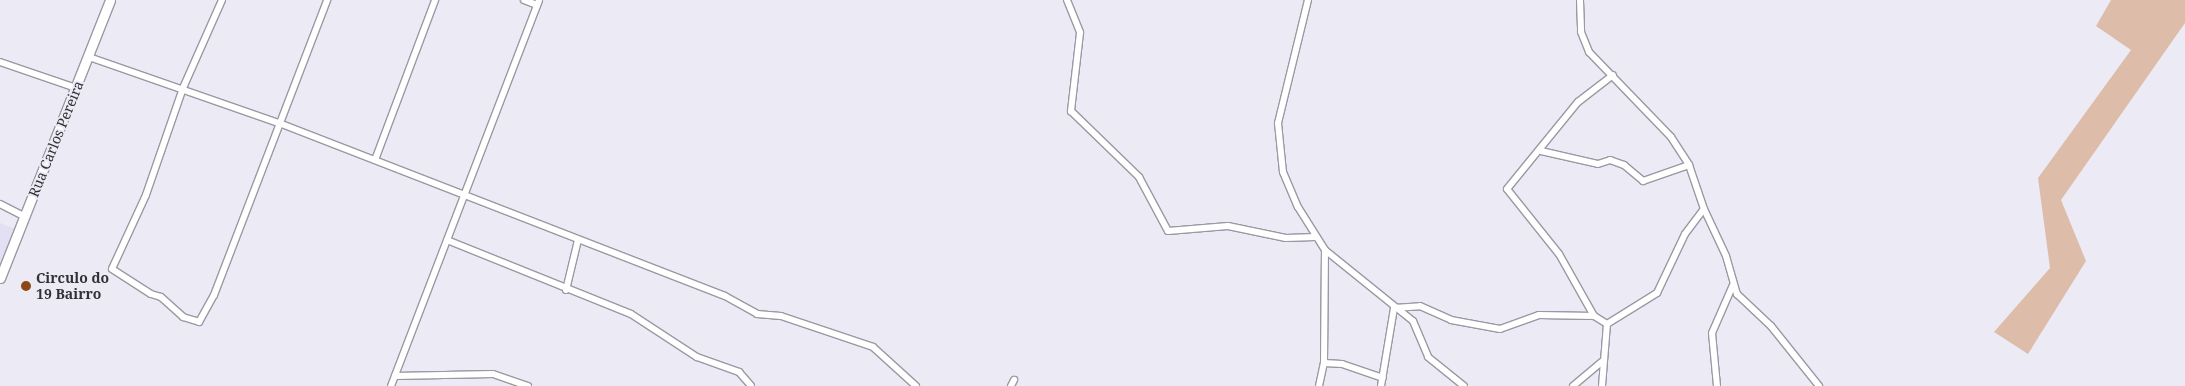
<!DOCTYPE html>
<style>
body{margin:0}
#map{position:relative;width:2185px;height:386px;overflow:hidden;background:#ecebf5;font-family:"Noto Serif",serif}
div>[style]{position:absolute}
.built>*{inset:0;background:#e2e0f2}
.green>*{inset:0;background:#ddbda9}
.roads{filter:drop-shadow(1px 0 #9a99a3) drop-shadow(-1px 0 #9a99a3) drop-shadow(0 1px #9a99a3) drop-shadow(0 -1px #9a99a3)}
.minor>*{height:6px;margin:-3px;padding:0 3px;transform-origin:3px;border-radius:3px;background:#fff}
.secondary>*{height:9px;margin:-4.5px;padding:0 4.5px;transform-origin:4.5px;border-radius:4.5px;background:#fff}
.dots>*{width:14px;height:14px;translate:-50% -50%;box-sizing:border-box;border:2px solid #ecebf5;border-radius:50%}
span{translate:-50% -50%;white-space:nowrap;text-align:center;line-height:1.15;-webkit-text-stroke:4px #ecebf5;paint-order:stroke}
.street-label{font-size:14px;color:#313034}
.poi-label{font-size:14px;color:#313034;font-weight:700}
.left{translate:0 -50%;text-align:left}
</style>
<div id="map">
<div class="built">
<div style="clip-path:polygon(0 223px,18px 230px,0 274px)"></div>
</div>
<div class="green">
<div style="clip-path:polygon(2111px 0,2185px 0,2185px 23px,2061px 200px,2086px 261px,2028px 354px,1994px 332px,2050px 268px,2038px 178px,2131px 50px,2096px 26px)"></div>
</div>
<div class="roads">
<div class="minor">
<div style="left:222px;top:0;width:96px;rotate:113.9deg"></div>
<div style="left:183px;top:88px;width:113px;rotate:109.1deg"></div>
<div style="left:146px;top:195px;width:81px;rotate:114.7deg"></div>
<div style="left:112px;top:269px;width:46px;rotate:32.7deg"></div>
<div style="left:151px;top:294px;width:10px;rotate:17deg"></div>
<div style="left:161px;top:297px;width:30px;rotate:42deg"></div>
<div style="left:183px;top:317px;width:17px;rotate:17deg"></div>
<div style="left:199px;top:322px;width:31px;rotate:-61deg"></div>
<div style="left:214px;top:295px;width:316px;rotate:-69deg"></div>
<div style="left:524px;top:0;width:14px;rotate:21deg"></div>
<div style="left:1067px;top:0;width:35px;rotate:68deg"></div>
<div style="left:1080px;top:33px;width:79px;rotate:96.6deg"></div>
<div style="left:1071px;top:111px;width:95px;rotate:44.1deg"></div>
<div style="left:1139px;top:177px;width:61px;rotate:61.8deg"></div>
<div style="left:1168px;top:231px;width:60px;rotate:-4.8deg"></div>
<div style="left:1228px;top:226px;width:59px;rotate:11.7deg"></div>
<div style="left:1286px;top:238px;width:29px;rotate:-2deg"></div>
<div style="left:1308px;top:0;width:127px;rotate:103.7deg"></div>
<div style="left:1278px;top:123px;width:49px;rotate:84.2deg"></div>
<div style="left:1283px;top:172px;width:38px;rotate:67deg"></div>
<div style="left:1298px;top:207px;width:51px;rotate:57.9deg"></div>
<div style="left:1325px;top:250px;width:113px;rotate:38.9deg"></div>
<div style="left:1413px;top:321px;width:39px;rotate:67deg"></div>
<div style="left:1428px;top:357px;width:46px;rotate:38.9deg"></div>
<div style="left:1580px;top:0;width:32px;rotate:88deg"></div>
<div style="left:1581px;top:32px;width:22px;rotate:68deg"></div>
<div style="left:1589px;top:52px;width:118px;rotate:46deg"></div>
<div style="left:1671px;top:137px;width:33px;rotate:57deg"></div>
<div style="left:1689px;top:165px;width:46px;rotate:71.2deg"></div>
<div style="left:1704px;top:209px;width:52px;rotate:64.9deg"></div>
<div style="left:1726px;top:256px;width:40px;rotate:74deg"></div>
<div style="left:1737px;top:294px;width:47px;rotate:43.3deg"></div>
<div style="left:1771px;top:326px;width:77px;rotate:51.3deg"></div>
<div style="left:89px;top:57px;width:201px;rotate:19.2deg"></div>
<div style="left:279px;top:123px;width:478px;rotate:21.2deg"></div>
<div style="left:725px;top:296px;width:37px;rotate:29deg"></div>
<div style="left:757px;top:314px;width:24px;rotate:5deg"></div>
<div style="left:781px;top:316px;width:97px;rotate:18.6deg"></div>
<div style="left:873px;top:347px;width:58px;rotate:42.2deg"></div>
<div style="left:0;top:62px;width:80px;rotate:18.9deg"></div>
<div style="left:1541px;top:151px;width:58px;rotate:12.8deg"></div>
<div style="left:1598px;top:164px;width:13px;rotate:-18deg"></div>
<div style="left:1610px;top:160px;width:15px;rotate:20deg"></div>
<div style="left:1624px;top:165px;width:25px;rotate:40deg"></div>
<div style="left:1643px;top:181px;width:49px;rotate:-19.2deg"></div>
<div style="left:375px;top:160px;width:171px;rotate:-69.4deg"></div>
<div style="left:0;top:204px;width:28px;rotate:27deg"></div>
<div style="left:447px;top:240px;width:198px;rotate:21.9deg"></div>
<div style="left:631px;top:314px;width:79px;rotate:33.1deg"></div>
<div style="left:697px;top:357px;width:45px;rotate:19.7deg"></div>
<div style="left:739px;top:372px;width:18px;rotate:49deg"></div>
<div style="left:566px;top:290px;width:51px;rotate:-76.5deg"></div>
<div style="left:1394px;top:308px;width:26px;rotate:-4deg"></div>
<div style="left:1420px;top:306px;width:34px;rotate:24deg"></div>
<div style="left:1451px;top:320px;width:50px;rotate:10.4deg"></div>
<div style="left:1500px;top:329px;width:41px;rotate:-19.7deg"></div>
<div style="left:1539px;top:315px;width:55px;rotate:1deg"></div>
<div style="left:1607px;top:324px;width:15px;rotate:-148deg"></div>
<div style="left:1594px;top:316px;width:71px;rotate:-119.4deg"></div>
<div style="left:1559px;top:254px;width:83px;rotate:-128.7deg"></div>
<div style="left:1507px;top:189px;width:112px;rotate:-50.8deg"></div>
<div style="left:1578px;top:102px;width:44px;rotate:-37.6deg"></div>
<div style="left:1324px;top:363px;width:18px;rotate:3deg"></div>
<div style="left:1342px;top:364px;width:43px;rotate:18.9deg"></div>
<div style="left:395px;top:376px;width:98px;rotate:-1.2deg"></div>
<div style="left:493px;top:374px;width:37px;rotate:19deg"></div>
<div style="left:391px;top:386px;width:413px;rotate:-69deg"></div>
<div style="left:1011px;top:386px;width:7px;rotate:-63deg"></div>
<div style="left:1319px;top:386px;width:24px;rotate:-78deg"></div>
<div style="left:1324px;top:363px;width:113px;rotate:-89.5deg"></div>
<div style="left:1381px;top:386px;width:79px;rotate:-80.5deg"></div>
<div style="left:1573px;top:386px;width:38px;rotate:-40deg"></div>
<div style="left:1602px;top:386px;width:62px;rotate:-85.4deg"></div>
<div style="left:1607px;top:324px;width:59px;rotate:-31.8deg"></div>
<div style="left:1657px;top:293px;width:65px;rotate:-64.6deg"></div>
<div style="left:1685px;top:234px;width:31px;rotate:-53deg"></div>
<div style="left:1717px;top:386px;width:53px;rotate:-95.4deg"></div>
<div style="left:1712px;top:333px;width:52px;rotate:-66.4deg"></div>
</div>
<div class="secondary">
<div style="left:0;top:278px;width:299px;rotate:-68.4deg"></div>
</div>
</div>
<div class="dots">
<div style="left:26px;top:286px;background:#8b4a15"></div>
</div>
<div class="street-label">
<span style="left:56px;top:139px;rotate:-68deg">Rua Carlos Pereira</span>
</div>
<div class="poi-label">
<span class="left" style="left:36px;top:286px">Circulo do<br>19 Bairro</span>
</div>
</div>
